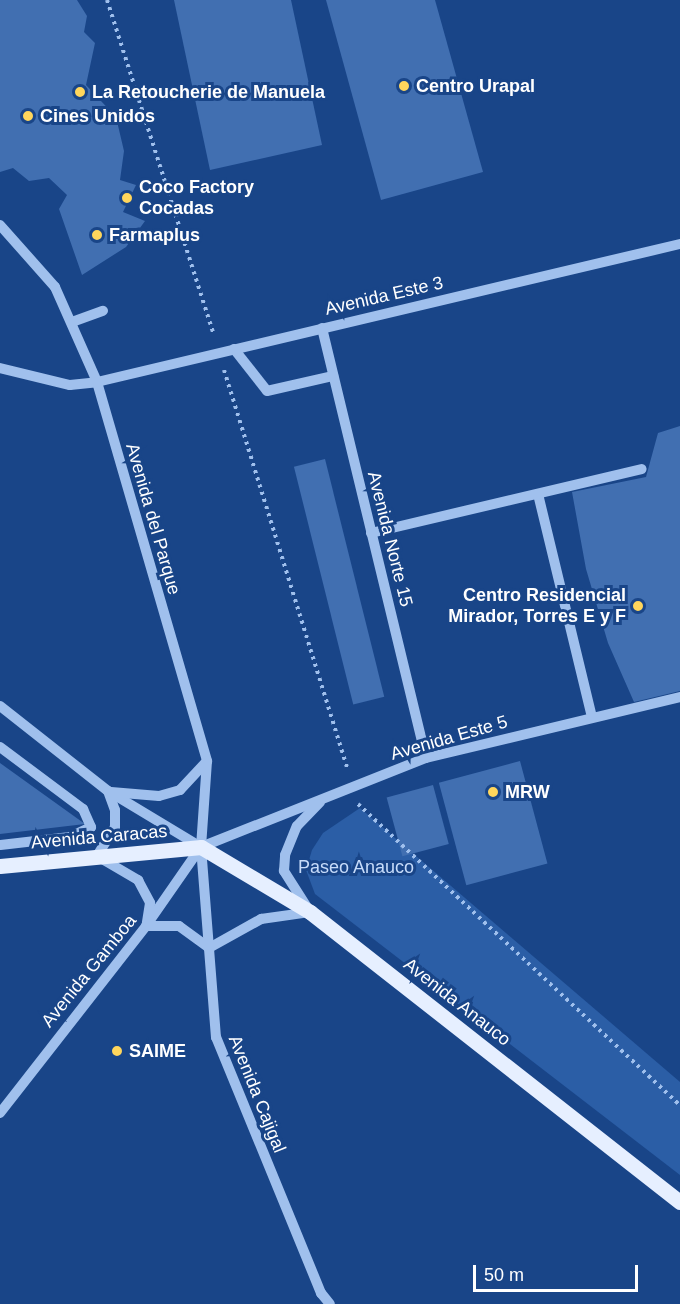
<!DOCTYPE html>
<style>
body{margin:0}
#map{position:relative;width:680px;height:1304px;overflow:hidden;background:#194588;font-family:Helvetica,sans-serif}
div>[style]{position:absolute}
.green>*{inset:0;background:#2b5ea6}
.building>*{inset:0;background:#416fb1;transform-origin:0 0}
.path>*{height:4px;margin-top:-2px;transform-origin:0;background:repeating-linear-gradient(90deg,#a0c0ed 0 3px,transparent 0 7.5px)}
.minor>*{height:10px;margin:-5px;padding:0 5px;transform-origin:5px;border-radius:5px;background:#a0c0ed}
.major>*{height:15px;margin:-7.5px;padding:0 7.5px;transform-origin:7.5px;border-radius:7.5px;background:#e6efff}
.dots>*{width:16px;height:16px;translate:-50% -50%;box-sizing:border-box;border:3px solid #194588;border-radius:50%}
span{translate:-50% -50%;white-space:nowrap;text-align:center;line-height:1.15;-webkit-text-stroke:6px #194588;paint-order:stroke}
.poi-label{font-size:18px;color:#fff;font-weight:700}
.left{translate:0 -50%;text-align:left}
.right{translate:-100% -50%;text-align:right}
.street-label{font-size:18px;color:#fff}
.park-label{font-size:18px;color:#c6dbfa}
.scale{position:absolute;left:473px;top:1265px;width:165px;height:27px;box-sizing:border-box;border:3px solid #fff;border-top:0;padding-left:8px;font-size:18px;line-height:21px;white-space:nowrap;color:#fff;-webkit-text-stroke:4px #194588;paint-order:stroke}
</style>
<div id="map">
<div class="green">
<div style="clip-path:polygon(360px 808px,680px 1082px,680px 1175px,315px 894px,306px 870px,312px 850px,323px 833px)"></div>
</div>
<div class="building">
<div style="clip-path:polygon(0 0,77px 0,87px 16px,84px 32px,95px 43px,86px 85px,116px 117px,124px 151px,120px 180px,136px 185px,123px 212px,145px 221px,126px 247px,82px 275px,59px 209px,67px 195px,49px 178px,29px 181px,13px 168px,0 172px)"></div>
<div style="clip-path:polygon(174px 0,291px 0,322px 145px,210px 170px)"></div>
<div style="clip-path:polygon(326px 0,435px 0,483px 172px,381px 200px)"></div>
<div style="clip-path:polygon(680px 426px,680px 691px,634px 702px,608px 643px,586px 569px,572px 492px,646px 477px,658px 433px)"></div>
<div style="left:325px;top:459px;width:245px;height:32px;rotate:76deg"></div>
<div style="left:520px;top:761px;width:106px;height:84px;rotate:75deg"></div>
<div style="clip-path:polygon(0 763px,85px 824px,0 834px)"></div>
<div style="left:433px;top:785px;width:61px;height:48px;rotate:75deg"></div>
</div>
<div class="path">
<div style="left:107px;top:0;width:352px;rotate:72.3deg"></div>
<div style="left:224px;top:370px;width:419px;rotate:72.8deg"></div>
<div style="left:358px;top:804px;width:441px;rotate:43.1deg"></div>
</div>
<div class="minor">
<div style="left:0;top:225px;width:83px;rotate:48.4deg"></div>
<div style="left:55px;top:287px;width:104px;rotate:66.1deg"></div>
<div style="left:97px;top:382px;width:395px;rotate:73.8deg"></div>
<div style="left:207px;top:761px;width:86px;rotate:94deg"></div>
<div style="left:201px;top:847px;width:191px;rotate:85.5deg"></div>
<div style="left:216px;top:1037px;width:277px;rotate:67.7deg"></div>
<div style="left:321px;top:1293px;width:14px;rotate:51deg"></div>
<div style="left:72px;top:322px;width:33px;rotate:-20deg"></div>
<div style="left:322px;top:328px;width:442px;rotate:76.4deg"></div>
<div style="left:234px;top:349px;width:53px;rotate:51.8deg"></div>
<div style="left:267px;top:391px;width:68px;rotate:-12.8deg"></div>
<div style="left:0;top:368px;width:72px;rotate:13.7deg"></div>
<div style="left:70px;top:385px;width:27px;rotate:-6deg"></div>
<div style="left:97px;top:382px;width:599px;rotate:-13.32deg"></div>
<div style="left:538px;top:494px;width:229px;rotate:76.4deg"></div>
<div style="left:371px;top:533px;width:278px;rotate:-13.3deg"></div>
<div style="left:0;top:706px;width:137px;rotate:38.2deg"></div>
<div style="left:108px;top:791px;width:109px;rotate:31.1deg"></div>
<div style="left:0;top:747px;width:104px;rotate:36.8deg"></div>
<div style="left:83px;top:809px;width:20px;rotate:66deg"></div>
<div style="left:91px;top:827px;width:23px;rotate:155deg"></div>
<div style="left:70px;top:837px;width:70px;rotate:173.5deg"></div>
<div style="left:108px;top:791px;width:20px;rotate:70deg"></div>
<div style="left:115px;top:810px;width:17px;rotate:90deg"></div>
<div style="left:115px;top:827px;width:34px;rotate:122deg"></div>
<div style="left:97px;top:856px;width:48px;rotate:30.3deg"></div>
<div style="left:138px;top:880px;width:26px;rotate:62deg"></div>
<div style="left:150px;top:903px;width:20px;rotate:99deg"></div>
<div style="left:111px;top:792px;width:48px;rotate:4.8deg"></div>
<div style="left:159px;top:796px;width:22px;rotate:-16deg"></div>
<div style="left:180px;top:790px;width:37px;rotate:-47deg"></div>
<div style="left:201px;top:847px;width:242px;rotate:-21.6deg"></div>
<div style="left:426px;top:758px;width:261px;rotate:-13.5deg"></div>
<div style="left:146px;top:926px;width:33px"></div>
<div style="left:179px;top:926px;width:37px;rotate:36deg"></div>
<div style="left:209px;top:948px;width:60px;rotate:-29.1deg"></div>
<div style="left:261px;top:919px;width:49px;rotate:-8.1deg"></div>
<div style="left:310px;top:912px;width:49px;rotate:-122.4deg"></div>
<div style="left:284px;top:871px;width:16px;rotate:-86deg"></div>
<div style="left:285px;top:855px;width:31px;rotate:-68deg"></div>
<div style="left:297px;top:826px;width:33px;rotate:-46deg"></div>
<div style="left:0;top:1113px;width:237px;rotate:-52deg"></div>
<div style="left:146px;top:926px;width:96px;rotate:-55.2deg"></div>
</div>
<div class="major">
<div style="left:0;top:866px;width:202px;rotate:-5.4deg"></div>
<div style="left:201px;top:847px;width:127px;rotate:30.8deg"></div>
<div style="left:310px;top:912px;width:470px;rotate:38.1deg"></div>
</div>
<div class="dots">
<div style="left:404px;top:86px;background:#ffd65c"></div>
<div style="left:80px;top:92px;background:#ffd65c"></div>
<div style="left:28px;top:116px;background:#ffd65c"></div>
<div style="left:127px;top:198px;background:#ffd65c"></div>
<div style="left:97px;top:235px;background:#ffd65c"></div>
<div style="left:638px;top:606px;background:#ffd65c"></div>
<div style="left:493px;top:792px;background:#ffd65c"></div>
<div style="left:117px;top:1051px;background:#ffd65c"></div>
</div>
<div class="poi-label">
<span class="left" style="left:416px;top:86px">Centro Urapal</span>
<span class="left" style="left:92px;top:92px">La Retoucherie de Manuela</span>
<span class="left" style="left:40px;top:116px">Cines Unidos</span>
<span class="left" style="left:139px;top:198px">Coco Factory<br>Cocadas</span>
<span class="left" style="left:109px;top:235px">Farmaplus</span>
<span class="right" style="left:626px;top:606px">Centro Residencial<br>Mirador, Torres E y F</span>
<span class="left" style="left:505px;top:792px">MRW</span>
<span class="left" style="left:129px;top:1051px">SAIME</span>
</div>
<div class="street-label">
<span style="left:384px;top:296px;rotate:-13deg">Avenida Este 3</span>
<span style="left:153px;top:519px;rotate:74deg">Avenida del Parque</span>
<span style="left:390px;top:539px;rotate:76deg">Avenida Norte 15</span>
<span style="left:449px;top:738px;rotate:-16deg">Avenida Este 5</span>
<span style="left:99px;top:837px;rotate:-5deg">Avenida Caracas</span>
<span style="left:89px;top:971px;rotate:-51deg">Avenida Gamboa</span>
<span style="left:457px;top:1002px;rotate:38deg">Avenida Anauco</span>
<span style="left:257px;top:1094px;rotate:68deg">Avenida Cajigal</span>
</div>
<div class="park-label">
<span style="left:356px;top:867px">Paseo Anauco</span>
</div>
<div class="scale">50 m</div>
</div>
